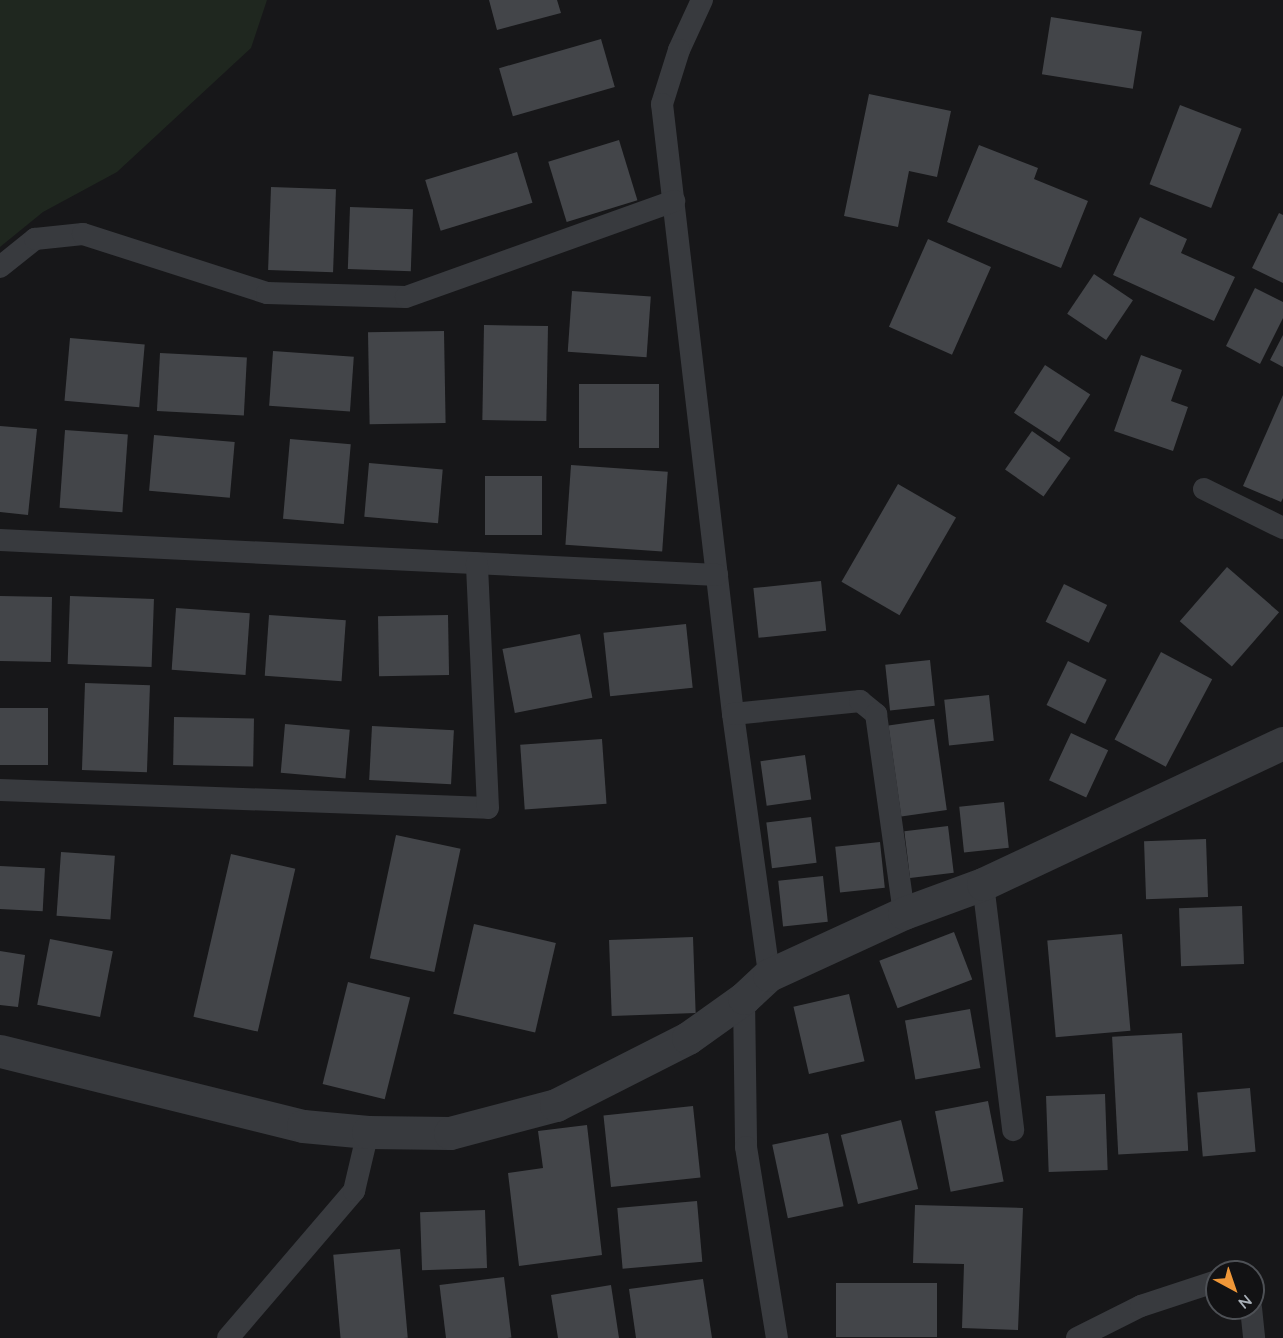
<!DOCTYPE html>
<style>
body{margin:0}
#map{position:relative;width:1283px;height:1338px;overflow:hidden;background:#171719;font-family:Quicksand,sans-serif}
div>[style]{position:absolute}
.green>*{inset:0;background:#1f271f}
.building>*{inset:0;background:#434549;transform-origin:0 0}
.service>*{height:22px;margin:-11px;padding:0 11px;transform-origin:11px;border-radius:11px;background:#383a3e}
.minor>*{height:33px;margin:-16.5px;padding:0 16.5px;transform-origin:16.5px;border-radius:16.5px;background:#383a3e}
span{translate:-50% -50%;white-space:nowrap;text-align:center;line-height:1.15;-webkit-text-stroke:4.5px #121214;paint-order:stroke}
.north{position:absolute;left:1205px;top:1260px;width:60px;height:60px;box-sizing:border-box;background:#121214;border:2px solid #4e5156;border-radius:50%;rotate:140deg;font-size:16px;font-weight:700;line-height:24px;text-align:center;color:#a9b0b8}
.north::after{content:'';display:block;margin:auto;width:21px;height:27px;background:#ef9738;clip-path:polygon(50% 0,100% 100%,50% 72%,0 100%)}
</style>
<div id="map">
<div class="green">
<div style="clip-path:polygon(0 0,267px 0,251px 48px,117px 172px,43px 212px,0 247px)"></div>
</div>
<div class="building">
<div style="clip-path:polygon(489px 0,557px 0,561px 13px,497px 30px)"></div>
<div style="left:1051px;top:17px;width:92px;height:58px;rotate:9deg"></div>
<div style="left:601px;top:39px;width:50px;height:106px;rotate:74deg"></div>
<div style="clip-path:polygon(869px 94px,951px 111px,937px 177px,909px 171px,898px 227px,844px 216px)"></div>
<div style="left:1180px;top:105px;width:66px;height:85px;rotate:21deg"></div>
<div style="left:619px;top:140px;width:63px;height:74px;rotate:73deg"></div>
<div style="clip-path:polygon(979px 145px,1038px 168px,1034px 179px,1088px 201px,1061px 268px,947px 222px)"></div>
<div style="left:517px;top:152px;width:53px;height:96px;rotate:73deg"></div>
<div style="left:271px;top:187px;width:65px;height:83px;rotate:2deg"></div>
<div style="left:350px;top:207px;width:63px;height:62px;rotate:2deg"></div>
<div style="clip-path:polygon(1279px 213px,1283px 215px,1283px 283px,1252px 268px)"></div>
<div style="clip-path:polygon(1140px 217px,1187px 239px,1181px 253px,1235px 277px,1214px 321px,1113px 275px)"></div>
<div style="left:928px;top:239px;width:69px;height:96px;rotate:24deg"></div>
<div style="left:1094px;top:274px;width:47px;height:48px;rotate:34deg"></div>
<div style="clip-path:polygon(1255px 288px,1283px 302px,1283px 318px,1260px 364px,1226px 346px)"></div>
<div style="left:572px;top:291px;width:79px;height:61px;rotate:4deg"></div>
<div style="left:484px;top:325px;width:64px;height:95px;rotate:1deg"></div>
<div style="left:444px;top:331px;width:92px;height:76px;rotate:89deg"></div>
<div style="clip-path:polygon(1283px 335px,1283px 367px,1270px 360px)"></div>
<div style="left:70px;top:338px;width:75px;height:63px;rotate:5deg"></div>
<div style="left:273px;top:351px;width:81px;height:55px;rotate:4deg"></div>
<div style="left:160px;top:353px;width:87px;height:58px;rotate:3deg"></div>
<div style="clip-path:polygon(1141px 355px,1182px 370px,1171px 401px,1188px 407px,1173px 451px,1114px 431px)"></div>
<div style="left:1045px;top:365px;width:54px;height:57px;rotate:33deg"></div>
<div style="left:579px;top:384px;width:80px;height:64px"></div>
<div style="clip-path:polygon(1283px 395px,1283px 498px,1281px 502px,1243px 486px)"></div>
<div style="clip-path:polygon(0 426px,37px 429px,28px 515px,0 512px)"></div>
<div style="left:65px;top:430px;width:63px;height:78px;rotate:4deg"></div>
<div style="left:1032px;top:431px;width:47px;height:47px;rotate:35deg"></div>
<div style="left:154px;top:435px;width:81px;height:56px;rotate:5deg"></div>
<div style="left:290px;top:439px;width:61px;height:80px;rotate:5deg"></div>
<div style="left:369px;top:463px;width:74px;height:54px;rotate:5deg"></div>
<div style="left:571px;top:465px;width:97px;height:80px;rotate:4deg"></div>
<div style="left:485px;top:476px;width:57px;height:59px"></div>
<div style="left:898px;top:484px;width:67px;height:113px;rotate:30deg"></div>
<div style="left:1227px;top:567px;width:69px;height:72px;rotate:41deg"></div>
<div style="left:821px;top:581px;width:50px;height:68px;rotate:84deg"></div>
<div style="left:1064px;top:584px;width:48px;height:42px;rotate:26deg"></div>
<div style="left:0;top:596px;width:52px;height:65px;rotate:1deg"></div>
<div style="left:70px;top:596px;width:84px;height:68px;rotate:2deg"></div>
<div style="left:176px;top:608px;width:74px;height:62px;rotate:4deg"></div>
<div style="left:269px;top:615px;width:77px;height:61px;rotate:4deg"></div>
<div style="left:448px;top:615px;width:60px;height:70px;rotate:89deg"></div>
<div style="left:686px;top:624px;width:64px;height:83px;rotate:84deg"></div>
<div style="left:580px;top:634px;width:65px;height:79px;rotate:79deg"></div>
<div style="left:1161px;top:652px;width:58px;height:99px;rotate:28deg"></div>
<div style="left:930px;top:660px;width:46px;height:45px;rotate:84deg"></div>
<div style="left:1068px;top:661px;width:43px;height:49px;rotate:26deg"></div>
<div style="left:85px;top:683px;width:65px;height:87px;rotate:2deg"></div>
<div style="left:989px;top:695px;width:46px;height:45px;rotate:84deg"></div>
<div style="left:0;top:708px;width:48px;height:57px"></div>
<div style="left:174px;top:717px;width:80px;height:48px;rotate:1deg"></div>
<div style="left:934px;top:719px;width:92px;height:46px;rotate:82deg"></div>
<div style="left:285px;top:724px;width:65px;height:49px;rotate:5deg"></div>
<div style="left:372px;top:726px;width:82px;height:54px;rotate:3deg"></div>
<div style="left:1071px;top:733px;width:41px;height:52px;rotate:25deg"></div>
<div style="left:602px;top:739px;width:65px;height:82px;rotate:86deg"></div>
<div style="left:805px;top:755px;width:45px;height:45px;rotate:82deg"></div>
<div style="left:1004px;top:802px;width:46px;height:45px;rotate:84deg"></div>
<div style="left:811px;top:817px;width:46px;height:45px;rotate:83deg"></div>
<div style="left:948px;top:826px;width:47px;height:44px;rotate:83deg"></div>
<div style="left:396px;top:835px;width:66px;height:126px;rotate:12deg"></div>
<div style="left:1206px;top:839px;width:58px;height:62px;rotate:88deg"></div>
<div style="left:880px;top:842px;width:46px;height:45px;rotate:84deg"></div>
<div style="left:61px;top:852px;width:54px;height:64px;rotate:4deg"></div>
<div style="left:231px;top:854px;width:66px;height:167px;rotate:13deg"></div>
<div style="left:0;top:866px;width:45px;height:43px;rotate:3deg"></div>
<div style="left:823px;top:876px;width:46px;height:45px;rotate:84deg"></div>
<div style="left:1242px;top:906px;width:58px;height:63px;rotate:88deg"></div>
<div style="left:474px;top:924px;width:84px;height:92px;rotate:13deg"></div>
<div style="left:954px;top:932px;width:51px;height:80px;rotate:69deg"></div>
<div style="left:1122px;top:934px;width:97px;height:75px;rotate:85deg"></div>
<div style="left:693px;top:937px;width:76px;height:84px;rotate:88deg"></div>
<div style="left:50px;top:939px;width:64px;height:67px;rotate:11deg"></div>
<div style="clip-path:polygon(0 951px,25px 955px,18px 1007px,0 1005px)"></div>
<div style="left:348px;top:982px;width:64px;height:105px;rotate:14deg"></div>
<div style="left:849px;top:994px;width:69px;height:57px;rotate:77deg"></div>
<div style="left:970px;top:1009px;width:60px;height:66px;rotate:80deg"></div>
<div style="left:1182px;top:1033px;width:118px;height:70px;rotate:87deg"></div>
<div style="left:1250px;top:1088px;width:64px;height:53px;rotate:85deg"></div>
<div style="left:1105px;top:1094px;width:76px;height:59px;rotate:88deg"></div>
<div style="left:988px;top:1101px;width:82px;height:54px;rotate:79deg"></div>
<div style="left:693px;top:1106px;width:72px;height:90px;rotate:84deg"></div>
<div style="left:901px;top:1120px;width:71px;height:62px;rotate:76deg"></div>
<div style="clip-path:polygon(587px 1125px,602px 1255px,519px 1266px,508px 1173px,543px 1168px,538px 1131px)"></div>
<div style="left:828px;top:1133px;width:75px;height:57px;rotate:78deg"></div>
<div style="left:697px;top:1201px;width:61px;height:80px;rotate:85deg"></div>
<div style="clip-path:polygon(915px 1205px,1023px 1208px,1018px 1330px,962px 1328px,964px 1264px,913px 1263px)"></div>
<div style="left:485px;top:1210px;width:58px;height:65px;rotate:88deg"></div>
<div style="left:400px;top:1249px;width:89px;height:67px;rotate:85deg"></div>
<div style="left:504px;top:1277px;width:61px;height:65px;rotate:83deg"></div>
<div style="clip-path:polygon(703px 1279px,712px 1338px,636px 1338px,629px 1289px)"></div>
<div style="left:937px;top:1283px;width:54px;height:101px;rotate:90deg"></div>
<div style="clip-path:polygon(611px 1285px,619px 1338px,558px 1338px,551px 1295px)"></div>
</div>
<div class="service">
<div style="left:702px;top:0;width:55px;rotate:114.7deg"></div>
<div style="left:679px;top:50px;width:57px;rotate:107.5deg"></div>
<div style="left:662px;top:104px;width:614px;rotate:83.36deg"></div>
<div style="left:733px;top:714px;width:263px;rotate:82.1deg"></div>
<div style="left:0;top:267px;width:45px;rotate:-38.7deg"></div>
<div style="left:35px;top:239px;width:48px;rotate:-5.9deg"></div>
<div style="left:83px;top:234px;width:193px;rotate:17.8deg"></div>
<div style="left:267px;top:293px;width:139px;rotate:1.6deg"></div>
<div style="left:406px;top:297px;width:285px;rotate:-19.7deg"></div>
<div style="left:1204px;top:489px;width:88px;rotate:26.3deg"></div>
<div style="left:0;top:540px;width:718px;rotate:2.79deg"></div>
<div style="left:733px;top:714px;width:128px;rotate:-5.8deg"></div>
<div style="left:860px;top:701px;width:21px;rotate:39deg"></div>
<div style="left:876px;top:714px;width:201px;rotate:82deg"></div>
<div style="left:0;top:790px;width:488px;rotate:2.1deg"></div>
<div style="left:488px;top:808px;width:245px;rotate:-92.6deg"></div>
<div style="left:983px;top:884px;width:248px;rotate:83deg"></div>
<div style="left:744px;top:998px;width:149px;rotate:89.2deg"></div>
<div style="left:746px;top:1147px;width:193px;rotate:80.8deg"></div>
<div style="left:1251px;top:1308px;width:30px;rotate:84deg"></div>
<div style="left:228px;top:1338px;width:194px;rotate:-49.4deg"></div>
<div style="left:354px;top:1191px;width:61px;rotate:-76.7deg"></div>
<div style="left:1077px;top:1338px;width:72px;rotate:-26.6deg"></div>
<div style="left:1141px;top:1306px;width:80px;rotate:-18.2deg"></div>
</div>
<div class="minor">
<div style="left:0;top:1051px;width:312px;rotate:13.9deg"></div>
<div style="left:303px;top:1126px;width:65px;rotate:5.3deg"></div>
<div style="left:368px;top:1132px;width:82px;rotate:0.7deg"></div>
<div style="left:450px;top:1133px;width:110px;rotate:-14.8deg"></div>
<div style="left:556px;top:1105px;width:148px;rotate:-26.9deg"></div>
<div style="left:688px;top:1038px;width:69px;rotate:-35.5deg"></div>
<div style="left:744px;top:998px;width:34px;rotate:-43deg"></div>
<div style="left:769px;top:975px;width:149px;rotate:-24.7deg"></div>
<div style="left:904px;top:913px;width:84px;rotate:-20.2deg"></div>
<div style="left:983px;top:884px;width:331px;rotate:-25.2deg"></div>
</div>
<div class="north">N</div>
</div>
